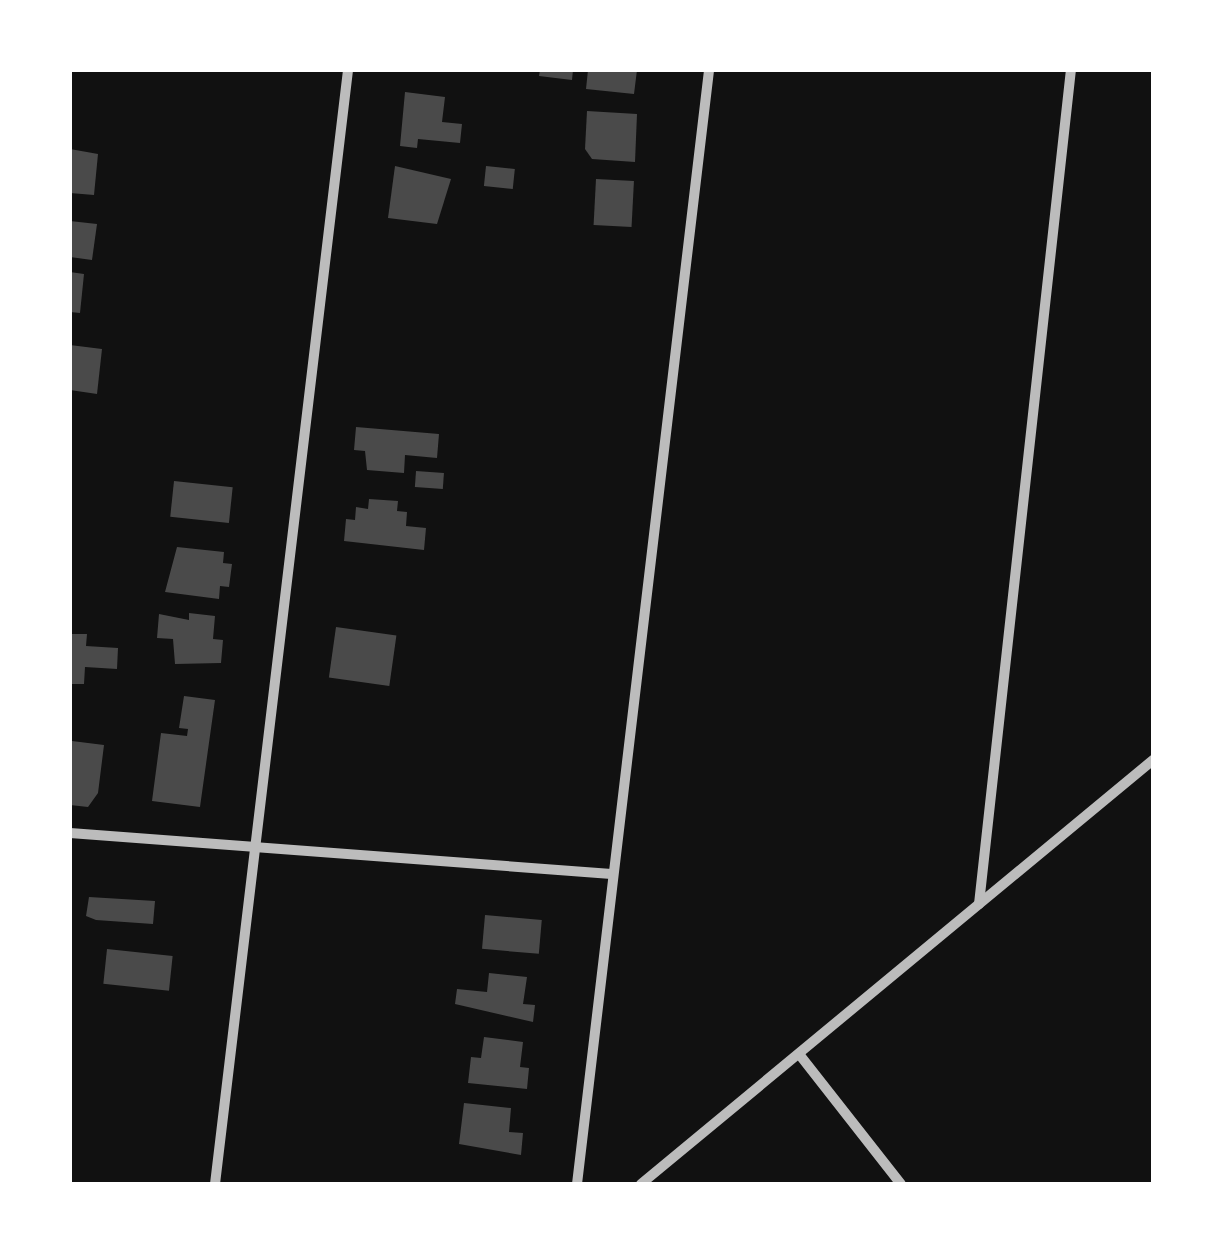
<!DOCTYPE html>
<style>
body{margin:0}
#map{position:relative;width:1223px;height:1254px;overflow:hidden;background:#111;font-family:"DejaVu Sans",sans-serif}
div>[style]{position:absolute}
.building>*{inset:0;background:#4a4a4a;transform-origin:0 0}
.minor>*{height:10px;margin:-5px;padding:0 5px;transform-origin:5px;border-radius:5px;background:#bcbcbc}
span{translate:-50% -50%;white-space:nowrap;text-align:center;line-height:1.15;-webkit-text-stroke:8px #fff;paint-order:stroke}
.frame{position:absolute;inset:0;border:72px solid #fff;pointer-events:none}
</style>
<div id="map">
<div class="building">
<div style="clip-path:polygon(540px 70px,573px 70px,572px 80px,539px 76px)"></div>
<div style="clip-path:polygon(588px 70px,637px 70px,634px 94px,586px 89px)"></div>
<div style="clip-path:polygon(405px 92px,445px 97px,442px 122px,462px 124px,460px 143px,418px 139px,417px 148px,400px 146px)"></div>
<div style="clip-path:polygon(587px 111px,637px 114px,635px 162px,592px 159px,585px 149px)"></div>
<div style="clip-path:polygon(70px 149px,98px 154px,94px 195px,70px 193px)"></div>
<div style="clip-path:polygon(395px 166px,451px 179px,437px 224px,388px 218px)"></div>
<div style="left:486px;top:166px;width:29px;height:20px;rotate:6deg"></div>
<div style="left:596px;top:179px;width:38px;height:46px;rotate:3deg"></div>
<div style="clip-path:polygon(70px 221px,97px 224px,92px 260px,70px 257px)"></div>
<div style="clip-path:polygon(70px 272px,84px 274px,80px 313px,70px 312px)"></div>
<div style="clip-path:polygon(70px 345px,102px 349px,97px 394px,70px 390px)"></div>
<div style="clip-path:polygon(356px 427px,439px 434px,437px 458px,405px 455px,404px 473px,367px 470px,365px 451px,354px 450px)"></div>
<div style="left:416px;top:471px;width:28px;height:16px;rotate:4deg"></div>
<div style="left:174px;top:481px;width:59px;height:36px;rotate:6deg"></div>
<div style="clip-path:polygon(369px 499px,398px 501px,397px 511px,407px 512px,406px 526px,426px 528px,424px 550px,344px 541px,346px 519px,355px 520px,356px 507px,368px 509px)"></div>
<div style="clip-path:polygon(177px 547px,224px 552px,223px 563px,232px 564px,229px 587px,220px 586px,219px 599px,165px 592px)"></div>
<div style="clip-path:polygon(189px 613px,215px 616px,213px 639px,223px 640px,221px 663px,175px 664px,173px 639px,157px 638px,159px 614px,189px 620px)"></div>
<div style="left:336px;top:627px;width:61px;height:51px;rotate:8deg"></div>
<div style="clip-path:polygon(70px 634px,87px 634px,86px 646px,118px 648px,117px 669px,85px 667px,84px 684px,70px 684px)"></div>
<div style="clip-path:polygon(184px 696px,215px 700px,200px 807px,152px 801px,161px 733px,187px 736px,188px 729px,179px 728px)"></div>
<div style="clip-path:polygon(72px 741px,104px 745px,98px 793px,88px 807px,70px 805px)"></div>
<div style="clip-path:polygon(89px 897px,155px 901px,153px 924px,96px 920px,86px 916px)"></div>
<div style="left:485px;top:915px;width:57px;height:34px;rotate:5deg"></div>
<div style="left:107px;top:949px;width:66px;height:35px;rotate:6deg"></div>
<div style="clip-path:polygon(489px 973px,527px 977px,523px 1004px,535px 1005px,533px 1022px,455px 1004px,457px 989px,487px 992px)"></div>
<div style="clip-path:polygon(484px 1037px,523px 1042px,520px 1067px,529px 1068px,527px 1089px,468px 1083px,471px 1057px,481px 1058px)"></div>
<div style="clip-path:polygon(464px 1103px,511px 1108px,509px 1132px,523px 1133px,521px 1155px,459px 1144px)"></div>
</div>
<div class="minor">
<div style="left:70px;top:833px;width:543px;rotate:4.33deg"></div>
<div style="left:979px;top:904px;width:839px;rotate:-83.71deg"></div>
<div style="left:799px;top:1054px;width:165px;rotate:51.9deg"></div>
<div style="left:215px;top:1184px;width:1122px;rotate:-83.19deg"></div>
<div style="left:577px;top:1184px;width:1122px;rotate:-83.24deg"></div>
<div style="left:641px;top:1184px;width:665px;rotate:-39.63deg"></div>
</div>
<div class="frame"></div>
</div>
